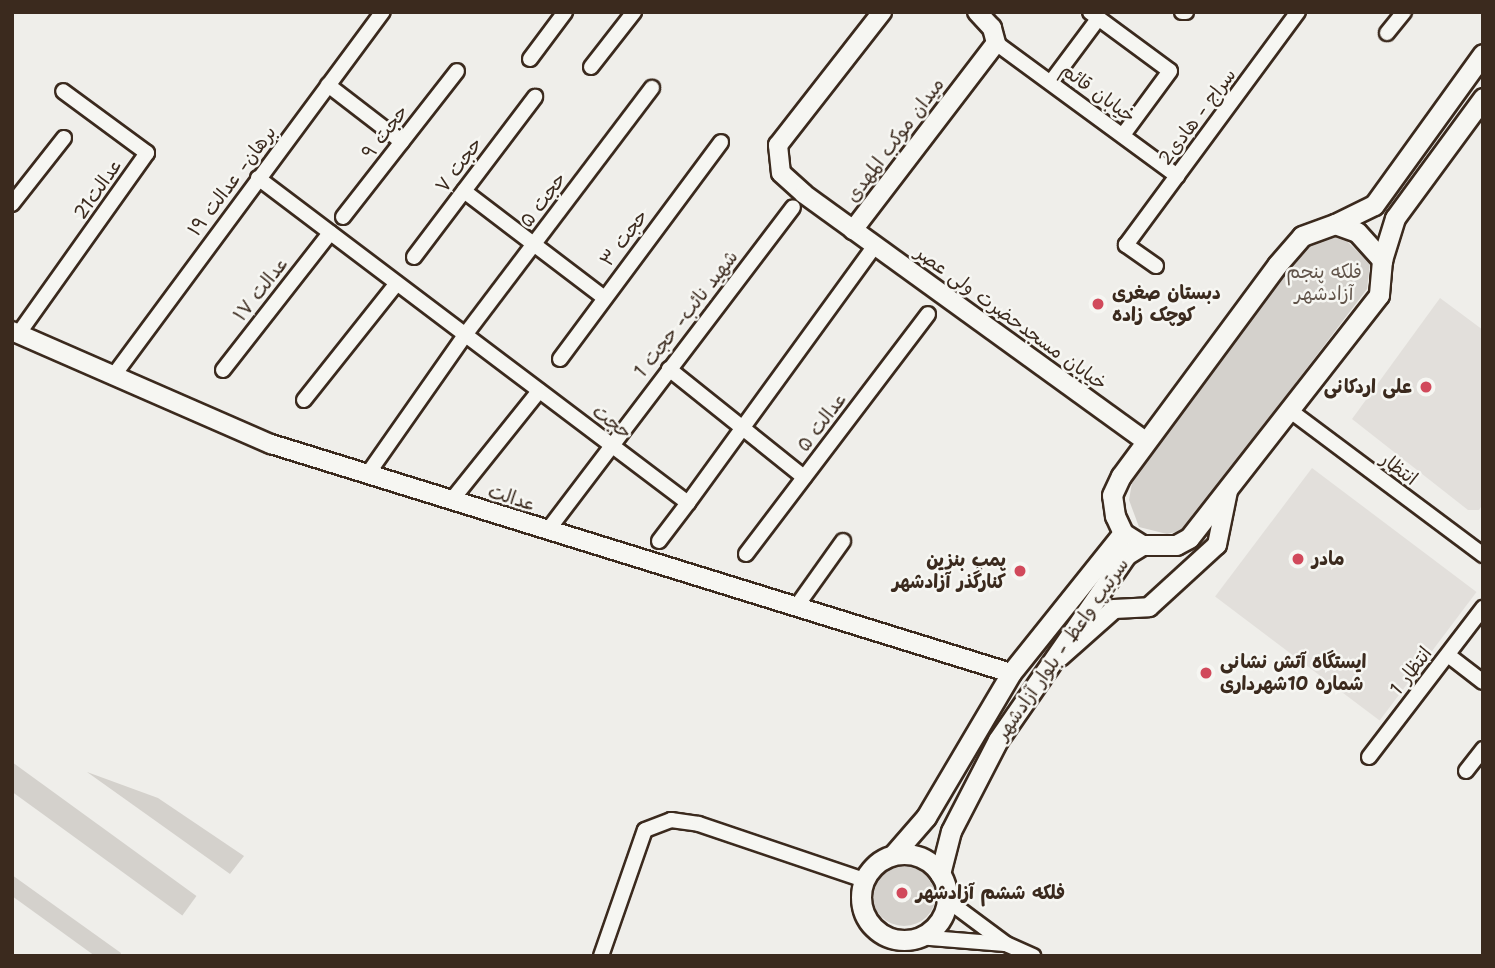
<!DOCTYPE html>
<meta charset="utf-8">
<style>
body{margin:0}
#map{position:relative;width:1495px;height:968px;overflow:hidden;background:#efeeea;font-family:"Shantell Sans","Playpen Sans Arabic",sans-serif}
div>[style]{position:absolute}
.built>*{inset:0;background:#e2dfdb;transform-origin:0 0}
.green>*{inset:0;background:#d4d1cc;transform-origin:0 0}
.round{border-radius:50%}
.roads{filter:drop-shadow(2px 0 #3b2a1e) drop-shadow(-2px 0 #3b2a1e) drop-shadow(0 2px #3b2a1e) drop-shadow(0 -2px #3b2a1e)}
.minor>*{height:14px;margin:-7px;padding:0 7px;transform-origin:7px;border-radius:7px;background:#f6f6f2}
.tertiary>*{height:18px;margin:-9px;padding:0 9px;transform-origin:9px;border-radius:9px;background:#f6f6f2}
.secondary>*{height:19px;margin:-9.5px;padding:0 9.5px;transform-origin:9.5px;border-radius:9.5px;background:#f6f6f2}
.secondary>.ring{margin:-9.5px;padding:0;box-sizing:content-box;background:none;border:19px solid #f6f6f2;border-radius:50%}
.dots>*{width:19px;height:19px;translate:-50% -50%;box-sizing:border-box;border:4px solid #f6f6f2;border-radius:50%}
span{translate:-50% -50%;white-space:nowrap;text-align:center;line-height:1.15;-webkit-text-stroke:5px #f6f6f2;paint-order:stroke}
.street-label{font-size:19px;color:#3b2a1e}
.park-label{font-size:19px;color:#61544a}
.poi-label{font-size:19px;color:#3b2a1e;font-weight:700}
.left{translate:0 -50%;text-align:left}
.right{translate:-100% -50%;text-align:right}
.frame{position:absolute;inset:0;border:14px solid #3b2a1e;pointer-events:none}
</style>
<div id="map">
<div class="built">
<div style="clip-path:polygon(1440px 298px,1483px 330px,1483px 504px,1479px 510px,1468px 510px,1352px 419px)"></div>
<div style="left:1312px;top:468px;width:206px;height:161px;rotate:37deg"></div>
</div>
<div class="green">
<div style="clip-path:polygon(1335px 230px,1370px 263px,1367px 289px,1184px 530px,1167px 534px,1139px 527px,1129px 500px,1133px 477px,1315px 232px)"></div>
<div style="left:12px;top:762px;width:228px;height:24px;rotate:36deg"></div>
<div style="clip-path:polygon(87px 772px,158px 798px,244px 856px,230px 874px)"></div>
<div class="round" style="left:872px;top:862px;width:64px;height:64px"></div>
<div style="clip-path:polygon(12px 875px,121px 953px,120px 956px,95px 956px,12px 896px)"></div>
</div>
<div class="roads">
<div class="minor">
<div style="left:1090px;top:12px;width:99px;rotate:36.4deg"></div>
<div style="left:1170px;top:71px;width:79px;rotate:126.3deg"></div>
<div style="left:1182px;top:12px;width:4px"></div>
<div style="left:1387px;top:33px;width:27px;rotate:-51deg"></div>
<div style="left:996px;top:43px;width:225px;rotate:36.3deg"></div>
<div style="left:530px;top:59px;width:59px;rotate:-53.3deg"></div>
<div style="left:591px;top:67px;width:70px;rotate:-52deg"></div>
<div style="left:1051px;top:82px;width:79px;rotate:-53.3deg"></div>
<div style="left:328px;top:85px;width:93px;rotate:37.6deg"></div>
<div style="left:258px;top:178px;width:539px;rotate:37.08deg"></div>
<div style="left:688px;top:503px;width:318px;rotate:-54deg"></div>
<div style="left:464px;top:191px;width:175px;rotate:37.3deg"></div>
<div style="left:12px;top:204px;width:84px;rotate:-51.8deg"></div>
<div style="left:343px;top:217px;width:185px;rotate:-52deg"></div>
<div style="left:414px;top:257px;width:201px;rotate:-52.9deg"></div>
<div style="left:1156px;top:266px;width:37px;rotate:-145deg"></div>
<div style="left:1126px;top:245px;width:290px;rotate:-53.6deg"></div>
<div style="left:19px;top:333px;width:221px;rotate:-54.6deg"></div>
<div style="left:147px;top:153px;width:104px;rotate:-143.6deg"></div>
<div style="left:560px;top:359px;width:270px;rotate:-53.4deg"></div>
<div style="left:669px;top:369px;width:173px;rotate:38.7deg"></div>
<div style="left:223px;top:370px;width:174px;rotate:-52deg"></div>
<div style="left:114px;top:375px;width:452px;rotate:-53.5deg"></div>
<div style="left:304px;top:400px;width:149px;rotate:-51.5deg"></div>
<div style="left:1292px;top:412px;width:239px;rotate:36.8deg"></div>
<div style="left:367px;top:475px;width:171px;rotate:-55deg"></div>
<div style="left:465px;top:335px;width:310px;rotate:-52.9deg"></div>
<div style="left:451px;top:501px;width:141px;rotate:-51.3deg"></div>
<div style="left:548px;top:530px;width:405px;rotate:-52.8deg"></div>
<div style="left:659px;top:541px;width:48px;rotate:-52.7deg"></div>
<div style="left:746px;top:554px;width:301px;rotate:-52.8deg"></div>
<div style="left:796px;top:607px;width:81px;rotate:-54.5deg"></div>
<div style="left:1448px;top:655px;width:44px;rotate:37.6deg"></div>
<div style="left:1369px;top:757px;width:188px;rotate:-52.6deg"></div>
<div style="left:1466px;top:771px;width:28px;rotate:-52deg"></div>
<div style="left:947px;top:900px;width:74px;rotate:36.7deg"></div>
<div style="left:1006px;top:944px;width:30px;rotate:24deg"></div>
<div style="left:918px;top:937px;width:87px;rotate:4.6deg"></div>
<div style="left:601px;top:956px;width:133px;rotate:-70.8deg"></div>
<div style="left:645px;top:830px;width:28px;rotate:-21deg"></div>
<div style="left:671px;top:820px;width:28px;rotate:8deg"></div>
<div style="left:699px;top:824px;width:174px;rotate:18.7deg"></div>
</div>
<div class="tertiary">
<div style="left:882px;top:12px;width:169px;rotate:128deg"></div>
<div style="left:778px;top:145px;width:28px;rotate:84deg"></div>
<div style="left:781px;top:173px;width:31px;rotate:42deg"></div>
<div style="left:804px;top:194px;width:420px;rotate:35.9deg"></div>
<div style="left:853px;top:230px;width:235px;rotate:-52.6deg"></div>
<div style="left:996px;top:43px;width:16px;rotate:-105deg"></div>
<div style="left:992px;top:28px;width:22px;rotate:-133deg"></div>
<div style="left:12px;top:331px;width:283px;rotate:23.6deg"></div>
<div style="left:271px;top:444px;width:775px;rotate:17.2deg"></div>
<div style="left:1060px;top:657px;width:72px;rotate:-41.6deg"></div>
<div style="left:1114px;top:609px;width:35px;rotate:-3deg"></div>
<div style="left:1149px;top:607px;width:92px;rotate:-42.4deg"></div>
<div style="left:1217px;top:545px;width:55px;rotate:-78.5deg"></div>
</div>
<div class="secondary">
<div style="left:1335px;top:224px;width:23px;rotate:20deg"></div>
<div style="left:1357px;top:232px;width:38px;rotate:48deg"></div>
<div style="left:1382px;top:260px;width:35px;rotate:95deg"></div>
<div style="left:1379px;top:295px;width:308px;rotate:128deg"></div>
<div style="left:1189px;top:538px;width:15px;rotate:152deg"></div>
<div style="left:1176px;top:545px;width:34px;rotate:180deg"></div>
<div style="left:1142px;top:545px;width:22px;rotate:-148deg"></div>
<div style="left:1123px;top:533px;width:19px;rotate:-115deg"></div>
<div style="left:1115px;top:516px;width:21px;rotate:-98deg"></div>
<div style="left:1112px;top:495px;width:21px;rotate:-65deg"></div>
<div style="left:1121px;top:476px;width:262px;rotate:-53.5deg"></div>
<div style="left:1277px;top:265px;width:38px;rotate:-49deg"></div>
<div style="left:1302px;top:236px;width:35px;rotate:-20deg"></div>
<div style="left:1335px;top:224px;width:43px;rotate:-26deg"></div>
<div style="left:1374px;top:205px;width:186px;rotate:-54.2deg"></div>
<div style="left:1382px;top:260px;width:44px;rotate:-72.8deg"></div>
<div style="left:1395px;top:218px;width:149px;rotate:-53.7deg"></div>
<div class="ring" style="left:861px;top:854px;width:67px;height:67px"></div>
<div style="left:893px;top:855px;width:50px;rotate:-49deg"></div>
<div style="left:926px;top:817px;width:167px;rotate:-59.4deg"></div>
<div style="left:1011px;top:673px;width:179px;rotate:-51.3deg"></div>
<div style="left:940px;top:874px;width:44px;rotate:-75.7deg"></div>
<div style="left:951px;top:831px;width:102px;rotate:-62.7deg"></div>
<div style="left:998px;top:740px;width:225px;rotate:-55.3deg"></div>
<div style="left:1126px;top:555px;width:19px;rotate:-32deg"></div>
</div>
</div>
<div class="dots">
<div style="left:1098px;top:304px;background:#d1495b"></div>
<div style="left:1426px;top:387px;background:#d1495b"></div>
<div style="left:1298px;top:559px;background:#d1495b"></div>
<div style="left:1020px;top:571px;background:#d1495b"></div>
<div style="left:1206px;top:673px;background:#d1495b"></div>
<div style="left:902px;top:893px;background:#d1495b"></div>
</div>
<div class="street-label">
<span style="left:1098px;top:93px;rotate:36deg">خیابان قائم</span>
<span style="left:1197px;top:117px;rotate:-53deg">سراج - هادی2</span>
<span style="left:385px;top:132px;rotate:-52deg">حجت ۹</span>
<span style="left:895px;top:140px;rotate:-53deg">میدان موکب المهدی</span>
<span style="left:459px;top:165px;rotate:-53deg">حجت ۷</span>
<span style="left:232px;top:181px;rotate:-53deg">برهان- عدالت ۱۹</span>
<span style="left:98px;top:189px;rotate:-55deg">21عدالت</span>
<span style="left:543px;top:200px;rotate:-53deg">حجت ۵</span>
<span style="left:624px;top:238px;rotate:-53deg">حجت ۳</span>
<span style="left:261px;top:289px;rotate:-52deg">عدالت ۱۷</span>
<span style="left:686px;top:314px;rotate:-52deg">شهید نائب- حجت 1</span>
<span style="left:1011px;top:318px;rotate:36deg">خیابان مسجدحضرت ولی عصر</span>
<span style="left:612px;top:422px;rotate:37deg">حجت</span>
<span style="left:822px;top:422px;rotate:-53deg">عدالت ۵</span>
<span style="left:1399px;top:469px;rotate:37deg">انتظار</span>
<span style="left:512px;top:498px;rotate:17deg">عدالت</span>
<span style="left:1062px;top:649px;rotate:-55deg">سرتیپ واعظ - بلوار آزادشهر</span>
<span style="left:1411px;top:671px;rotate:-52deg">انتظار 1</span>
</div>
<div class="park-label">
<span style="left:1324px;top:283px">فلکه پنجم<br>آزادشهر</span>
</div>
<div class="poi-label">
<span class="left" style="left:1112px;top:304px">دبستان صغری<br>کوچک زاده</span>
<span class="right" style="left:1412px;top:387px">علی اردکانی</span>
<span class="left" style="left:1312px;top:559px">مادر</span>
<span class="right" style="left:1006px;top:571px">پمپ بنزین<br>کنارگذر آزادشهر</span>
<span class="left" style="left:1220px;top:673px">ایستگاه آتش نشانی<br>شماره 10شهرداری</span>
<span class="left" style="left:916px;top:893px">فلکه ششم آزادشهر</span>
</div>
<div class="frame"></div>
</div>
